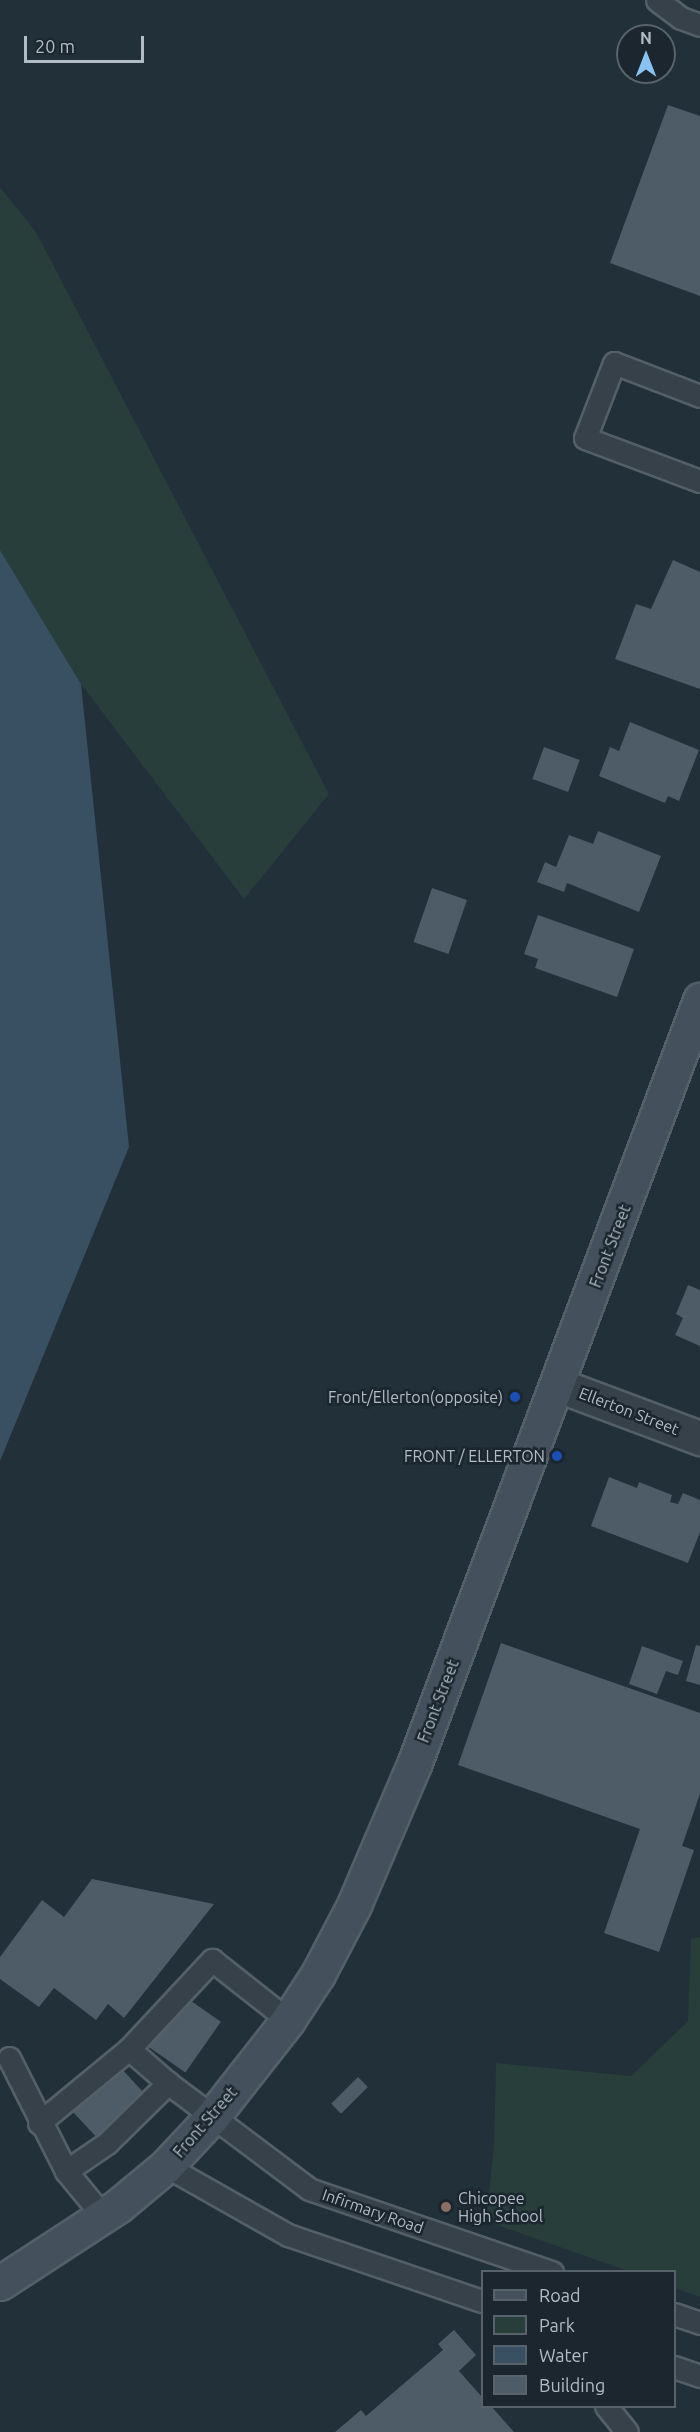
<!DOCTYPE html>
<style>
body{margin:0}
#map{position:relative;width:700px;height:2432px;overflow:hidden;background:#223039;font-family:Ubuntu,sans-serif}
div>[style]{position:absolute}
.green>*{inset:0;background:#273e3b}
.water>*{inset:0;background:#385062}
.building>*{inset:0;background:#4d5c67;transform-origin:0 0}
.roads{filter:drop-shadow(2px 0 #545f67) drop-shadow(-2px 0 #545f67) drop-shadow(0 2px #545f67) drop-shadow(0 -2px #545f67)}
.service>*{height:21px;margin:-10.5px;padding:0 10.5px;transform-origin:10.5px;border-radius:10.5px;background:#364149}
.minor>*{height:33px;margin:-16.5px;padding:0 16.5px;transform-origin:16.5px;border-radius:16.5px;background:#364149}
.secondary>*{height:33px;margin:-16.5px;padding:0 16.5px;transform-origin:16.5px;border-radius:16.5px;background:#44515c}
.dots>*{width:16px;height:16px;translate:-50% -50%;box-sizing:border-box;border:3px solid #1b262e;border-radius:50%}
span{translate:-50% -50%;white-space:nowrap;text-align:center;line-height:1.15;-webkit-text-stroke:5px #1b262e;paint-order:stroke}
.street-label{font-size:16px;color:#b1bcc5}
.poi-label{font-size:16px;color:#b1bcc5}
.right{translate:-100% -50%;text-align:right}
.left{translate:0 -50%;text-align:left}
.legend{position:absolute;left:481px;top:2270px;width:195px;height:138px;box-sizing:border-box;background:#1b262e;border:2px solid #57626a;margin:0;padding:8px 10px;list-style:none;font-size:18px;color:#b1bcc5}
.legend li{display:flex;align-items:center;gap:12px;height:30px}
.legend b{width:30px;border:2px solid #57626a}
.north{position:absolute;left:616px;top:24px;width:60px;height:60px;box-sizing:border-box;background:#1b262e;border:2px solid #57626a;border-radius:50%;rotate:0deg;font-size:16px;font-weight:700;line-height:24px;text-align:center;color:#b1bcc5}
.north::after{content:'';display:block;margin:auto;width:21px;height:27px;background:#88c3f4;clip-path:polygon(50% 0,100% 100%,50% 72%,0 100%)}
.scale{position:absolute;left:24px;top:36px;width:120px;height:27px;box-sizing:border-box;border:3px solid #b1bcc5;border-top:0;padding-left:8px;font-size:18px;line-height:21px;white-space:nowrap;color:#b1bcc5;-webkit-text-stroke:4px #1b262e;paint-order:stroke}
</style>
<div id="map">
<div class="green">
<div style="clip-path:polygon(0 187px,36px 232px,329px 794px,244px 899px,81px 684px,0 550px)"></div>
<div style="clip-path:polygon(700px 1937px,700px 2297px,675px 2288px,674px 2272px,628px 2271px,486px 2221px,494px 2146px,496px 2063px,631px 2076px,688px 2021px,691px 1939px)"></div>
</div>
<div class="water">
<div style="clip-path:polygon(0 550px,81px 684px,129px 1147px,0 1461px)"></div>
</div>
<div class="building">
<div style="clip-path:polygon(668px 105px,700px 116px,700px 296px,610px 263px)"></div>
<div style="clip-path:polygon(673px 560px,700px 572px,700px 689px,615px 659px,636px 604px,651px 609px)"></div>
<div style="clip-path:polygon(630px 722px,699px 750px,679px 801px,668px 796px,665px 803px,599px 776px,610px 747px,619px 751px)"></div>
<div style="left:544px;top:747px;width:38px;height:34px;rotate:20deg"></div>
<div style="clip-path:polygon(598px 831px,661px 856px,639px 912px,567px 883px,564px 892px,537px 882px,545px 862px,556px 867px,569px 835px,593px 844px)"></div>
<div style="left:432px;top:888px;width:37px;height:57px;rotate:19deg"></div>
<div style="clip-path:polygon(538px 915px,634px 949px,617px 997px,535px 968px,538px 959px,524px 954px)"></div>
<div style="clip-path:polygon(688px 1285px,700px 1290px,700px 1346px,675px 1335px,683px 1318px,676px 1314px)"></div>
<div style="clip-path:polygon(609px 1477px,637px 1488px,639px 1482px,672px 1495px,670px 1502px,678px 1504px,683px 1493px,700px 1500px,700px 1532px,688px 1563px,591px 1526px)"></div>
<div style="clip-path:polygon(501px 1643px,700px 1713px,700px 1794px,682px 1846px,694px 1850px,659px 1952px,604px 1933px,640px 1829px,458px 1765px)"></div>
<div style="clip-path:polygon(696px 1645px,700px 1646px,700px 1685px,686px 1681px)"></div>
<div style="clip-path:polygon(642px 1646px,683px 1661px,678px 1675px,666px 1671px,657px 1694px,629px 1684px)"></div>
<div style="clip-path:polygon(92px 1879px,214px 1904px,124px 2018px,108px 2004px,96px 2020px,54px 1988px,39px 2007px,0 1979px,0 1957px,42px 1900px,64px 1917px)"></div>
<div style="left:184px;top:1996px;width:45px;height:62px;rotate:35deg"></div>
<div style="left:118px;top:2065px;width:45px;height:65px;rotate:47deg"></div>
<div style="left:358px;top:2077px;width:14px;height:38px;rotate:45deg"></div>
<div style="clip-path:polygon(454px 2330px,476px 2355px,459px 2371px,482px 2397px,482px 2406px,491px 2406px,514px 2432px,335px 2432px,361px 2410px,366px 2416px,443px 2350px,438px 2344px)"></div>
</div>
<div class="roads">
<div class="service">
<div style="left:657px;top:0;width:30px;rotate:37deg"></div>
<div style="left:681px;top:18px;width:20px;rotate:20deg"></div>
<div style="left:700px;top:396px;width:92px;rotate:-159deg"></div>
<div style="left:614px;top:363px;width:80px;rotate:111.1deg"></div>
<div style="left:585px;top:438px;width:123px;rotate:20.5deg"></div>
<div style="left:129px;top:2049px;width:122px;rotate:-47deg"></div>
<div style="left:212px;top:1960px;width:97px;rotate:38.3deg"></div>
<div style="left:9px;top:2058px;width:127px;rotate:63.2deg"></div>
<div style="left:66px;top:2171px;width:58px;rotate:50.6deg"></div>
<div style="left:39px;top:2123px;width:117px;rotate:-39.4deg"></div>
<div style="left:129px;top:2049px;width:52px;rotate:41.1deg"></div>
<div style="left:168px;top:2083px;width:176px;rotate:36.9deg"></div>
<div style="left:309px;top:2189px;width:257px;rotate:18.9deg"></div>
<div style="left:166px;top:2166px;width:140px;rotate:29.5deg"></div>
<div style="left:288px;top:2235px;width:205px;rotate:18.8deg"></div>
<div style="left:66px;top:2171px;width:50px;rotate:-34.3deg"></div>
<div style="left:107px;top:2143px;width:86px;rotate:-44.5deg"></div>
<div style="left:674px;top:2314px;width:28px;rotate:19deg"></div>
<div style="left:674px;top:2367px;width:28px;rotate:19deg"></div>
<div style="left:606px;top:2406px;width:33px;rotate:51deg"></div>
</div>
<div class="minor">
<div style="left:558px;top:1385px;width:152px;rotate:20.5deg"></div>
</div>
<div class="secondary">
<div style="left:0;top:2283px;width:141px;rotate:-33.1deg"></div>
<div style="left:118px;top:2206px;width:62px;rotate:-39.8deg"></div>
<div style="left:166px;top:2166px;width:67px;rotate:-46.8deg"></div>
<div style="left:212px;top:2117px;width:123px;rotate:-51.9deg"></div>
<div style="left:288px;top:2020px;width:55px;rotate:-56.9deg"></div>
<div style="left:318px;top:1974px;width:78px;rotate:-62.4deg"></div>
<div style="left:354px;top:1905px;width:155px;rotate:-66.9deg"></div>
<div style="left:415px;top:1762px;width:814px;rotate:-69.49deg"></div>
</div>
</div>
<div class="dots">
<div style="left:515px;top:1397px;background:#1a4fb4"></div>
<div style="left:557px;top:1456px;background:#1a4fb4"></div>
<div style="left:446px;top:2207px;background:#8d6e63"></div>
</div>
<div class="street-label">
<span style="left:610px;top:1246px;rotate:-69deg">Front Street</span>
<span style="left:629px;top:1411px;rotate:21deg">Ellerton Street</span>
<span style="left:438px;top:1701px;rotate:-69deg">Front Street</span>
<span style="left:205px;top:2122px;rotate:-49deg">Front Street</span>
<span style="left:373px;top:2211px;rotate:19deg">Infirmary Road</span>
</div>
<div class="poi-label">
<span class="right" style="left:503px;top:1397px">Front/Ellerton(opposite)</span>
<span class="right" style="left:545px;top:1456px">FRONT / ELLERTON</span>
<span class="left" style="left:458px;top:2207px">Chicopee<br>High School</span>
</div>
<ul class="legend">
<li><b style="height:8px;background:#44515c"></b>Road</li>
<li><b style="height:16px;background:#273e3b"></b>Park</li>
<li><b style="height:16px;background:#385062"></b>Water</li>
<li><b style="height:16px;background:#4d5c67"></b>Building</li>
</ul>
<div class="north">N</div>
<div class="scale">20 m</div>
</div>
